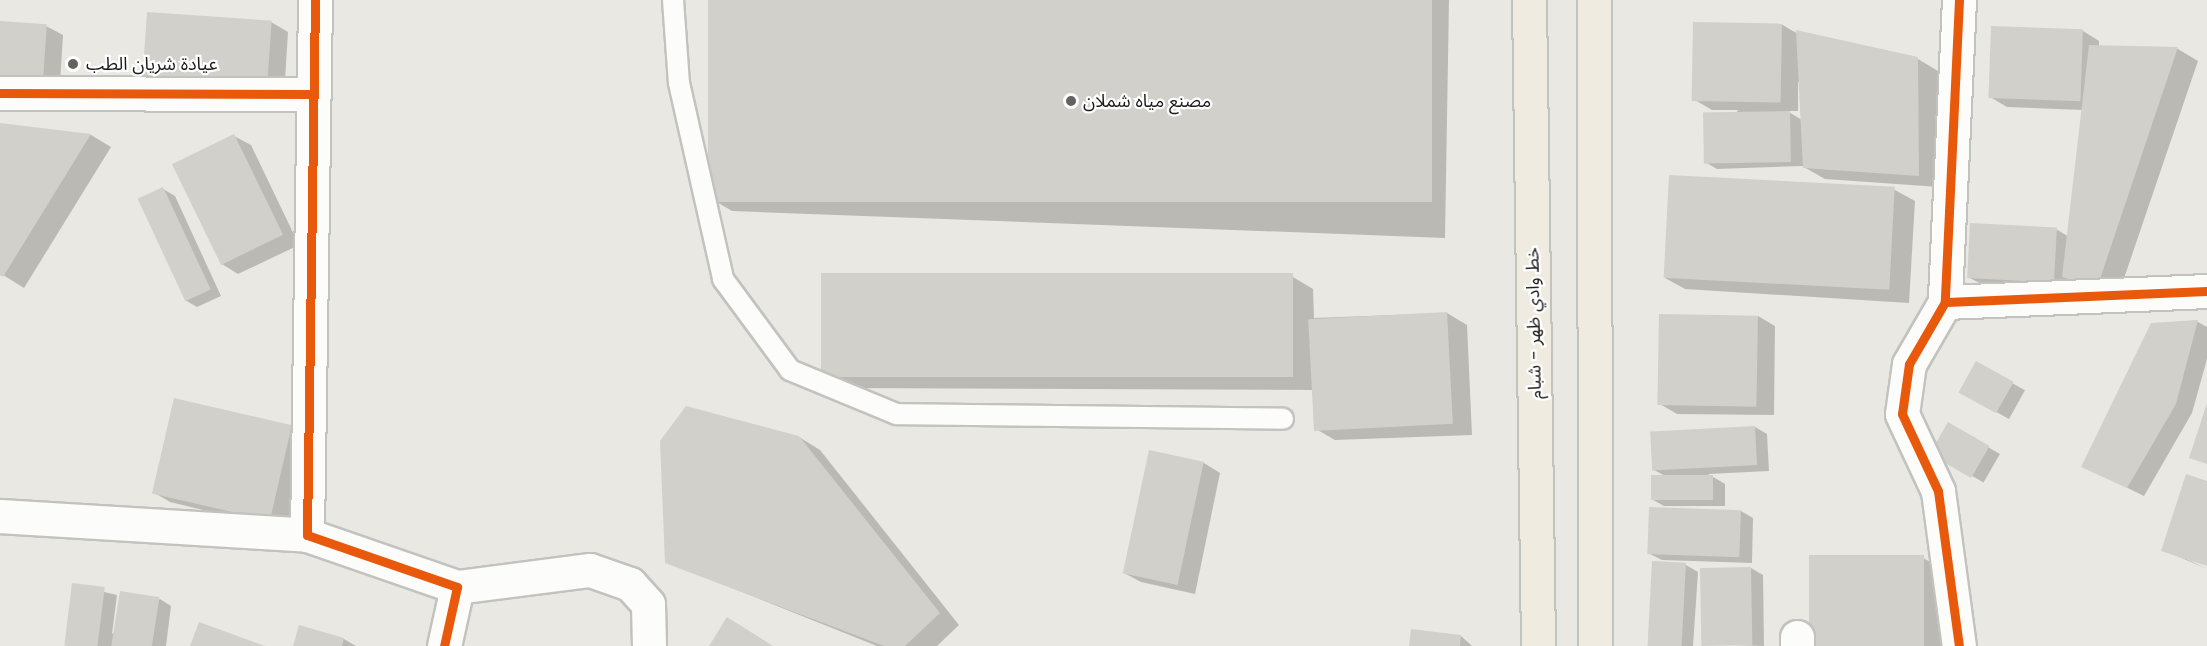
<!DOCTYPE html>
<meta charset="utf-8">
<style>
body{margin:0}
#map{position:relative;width:2207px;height:646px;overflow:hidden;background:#eae8e2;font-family:Poppins,"Noto Sans Arabic",sans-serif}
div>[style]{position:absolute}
.shadow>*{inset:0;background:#0003;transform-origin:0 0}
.building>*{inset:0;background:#d2d0cb;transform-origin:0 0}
.roads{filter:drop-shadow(2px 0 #c2c2bf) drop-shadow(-2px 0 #c2c2bf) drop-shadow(0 2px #c2c2bf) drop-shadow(0 -2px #c2c2bf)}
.service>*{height:20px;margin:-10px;padding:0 10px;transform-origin:10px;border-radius:10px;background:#fcfcfb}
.minor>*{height:33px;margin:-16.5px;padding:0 16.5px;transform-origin:16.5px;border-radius:16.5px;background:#fcfcfb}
.primary>*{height:33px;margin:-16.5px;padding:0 16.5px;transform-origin:16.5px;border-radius:16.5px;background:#f0ebe1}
.cycleway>*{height:9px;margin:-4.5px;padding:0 4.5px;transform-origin:4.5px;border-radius:4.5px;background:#e8590c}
.dots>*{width:16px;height:16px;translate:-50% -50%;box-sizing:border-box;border:3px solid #fff;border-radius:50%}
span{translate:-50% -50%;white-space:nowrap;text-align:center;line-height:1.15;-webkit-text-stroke:4.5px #fff;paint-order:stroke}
.poi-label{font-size:18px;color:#1b1b1b}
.left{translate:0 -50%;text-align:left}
.street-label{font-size:18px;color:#1b1b1b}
</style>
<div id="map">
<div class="shadow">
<div style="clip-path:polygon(710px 0,1449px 0,1445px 238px,732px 211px,715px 201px)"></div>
<div style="clip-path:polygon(271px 22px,288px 32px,284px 96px,144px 78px)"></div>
<div style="clip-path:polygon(0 23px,46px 26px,63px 35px,59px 99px)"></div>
<div style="clip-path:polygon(evenodd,1781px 24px,1798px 34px,1918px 59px,1938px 71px,1939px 187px,1825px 179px,1802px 166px,1717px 169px,1705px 162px,1738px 110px,1712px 110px,1695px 100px,1781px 24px,1798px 82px,1800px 82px,1802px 120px,1787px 111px,1798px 111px,1798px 82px)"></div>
<div style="clip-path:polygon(2083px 31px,2099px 41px,2099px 47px,2178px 49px,2198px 61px,2117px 299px,1985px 286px,1968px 277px,2056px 229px,2069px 237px,2083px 110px,2007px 107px,1990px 97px)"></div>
<div style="clip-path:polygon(0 125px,91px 135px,111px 147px,24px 288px,0 273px)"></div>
<div style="clip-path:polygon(234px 136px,251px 145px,299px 245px,238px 274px,222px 264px)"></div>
<div style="clip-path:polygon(163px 189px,175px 196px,221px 296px,197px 307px,185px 300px)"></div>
<div style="clip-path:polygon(1895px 190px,1915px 201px,1909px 303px,1685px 289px,1665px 278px)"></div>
<div style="clip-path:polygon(822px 274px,1293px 277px,1313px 289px,1314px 318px,1447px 313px,1467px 325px,1472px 435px,1335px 440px,1314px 428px,1313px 390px,843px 388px,822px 376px)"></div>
<div style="clip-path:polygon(1758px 316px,1775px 326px,1774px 415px,1677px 414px,1660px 404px)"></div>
<div style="clip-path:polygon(2198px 322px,2207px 327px,2207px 359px,2192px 413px,2144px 496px,2083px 466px,2152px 325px)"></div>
<div style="left:1976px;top:363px;width:56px;height:33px;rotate:29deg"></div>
<div style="left:1948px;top:424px;width:60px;height:33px;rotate:30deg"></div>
<div style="clip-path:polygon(1755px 427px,1767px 434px,1769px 471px,1708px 474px,1725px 484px,1725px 506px,1664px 506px,1653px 500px,1667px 477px,1654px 470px)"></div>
<div style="clip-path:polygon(291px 428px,308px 437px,286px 530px,170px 502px,153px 492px)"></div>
<div style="clip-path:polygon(799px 437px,820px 450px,959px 625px,937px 646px,877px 646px,667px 562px)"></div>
<div style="clip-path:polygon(1150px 452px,1204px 463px,1220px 473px,1195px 594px,1141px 582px,1124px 573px)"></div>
<div style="clip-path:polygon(2207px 482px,2207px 564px,2178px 555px,2207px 569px,2163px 550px)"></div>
<div style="clip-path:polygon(1741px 511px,1753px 518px,1752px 563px,1662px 560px,1650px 554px)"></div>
<div style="clip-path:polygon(1923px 558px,1944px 569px,1947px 646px,1809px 646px)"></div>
<div style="clip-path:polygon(1653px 563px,1686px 565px,1698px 572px,1693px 646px,1648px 646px)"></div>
<div style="clip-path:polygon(1751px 568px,1763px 575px,1764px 646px,1702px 644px)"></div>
<div style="clip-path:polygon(74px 585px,117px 595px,112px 634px,160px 599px,171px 606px,166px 646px,67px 646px)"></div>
<div style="clip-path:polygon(1461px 636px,1472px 646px,1410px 646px)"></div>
<div style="clip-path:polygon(344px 639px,356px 646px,295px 646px)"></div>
</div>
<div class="building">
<div style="left:708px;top:0;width:724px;height:202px"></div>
<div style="left:147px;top:12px;width:125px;height:67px;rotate:4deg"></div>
<div style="left:0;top:21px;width:47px;height:67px;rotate:4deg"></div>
<div style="left:1693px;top:22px;width:89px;height:79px;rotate:1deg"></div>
<div style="left:1991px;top:26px;width:92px;height:72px;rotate:2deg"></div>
<div style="clip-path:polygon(1796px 30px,1918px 57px,1919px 176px,1803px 168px)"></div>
<div style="clip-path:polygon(2089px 45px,2178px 47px,2097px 288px,2062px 277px)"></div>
<div style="left:1790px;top:111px;width:51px;height:87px;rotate:89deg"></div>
<div style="clip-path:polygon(0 123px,91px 134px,3px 277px,0 275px)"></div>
<div style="left:234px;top:134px;width:112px;height:69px;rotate:64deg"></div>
<div style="left:1669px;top:175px;width:226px;height:103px;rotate:3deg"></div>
<div style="left:163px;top:187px;width:113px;height:28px;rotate:65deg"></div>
<div style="left:1970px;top:223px;width:87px;height:55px;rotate:3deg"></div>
<div style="left:821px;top:273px;width:472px;height:104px"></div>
<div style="left:1447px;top:312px;width:112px;height:139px;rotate:87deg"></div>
<div style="left:1659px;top:314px;width:99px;height:91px;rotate:1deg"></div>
<div style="clip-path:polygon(2198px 320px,2176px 404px,2127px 488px,2081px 467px,2151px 323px)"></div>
<div style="left:1976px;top:361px;width:43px;height:36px;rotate:29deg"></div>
<div style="left:174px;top:398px;width:121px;height:98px;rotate:13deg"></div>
<div style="clip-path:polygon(2207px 403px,2207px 464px,2189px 458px)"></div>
<div style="clip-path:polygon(686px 406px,799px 436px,940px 613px,905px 646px,884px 646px,665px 563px,660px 441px)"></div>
<div style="left:1948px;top:422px;width:48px;height:37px;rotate:30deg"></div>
<div style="left:1755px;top:426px;width:39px;height:105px;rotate:87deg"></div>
<div style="left:1149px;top:450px;width:56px;height:126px;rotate:12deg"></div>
<div style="clip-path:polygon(2186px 474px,2207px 481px,2207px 566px,2161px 551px)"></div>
<div style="left:1713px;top:475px;width:25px;height:62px;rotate:90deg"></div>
<div style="left:1649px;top:507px;width:92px;height:47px;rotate:2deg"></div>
<div style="left:1809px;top:555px;width:115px;height:91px"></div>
<div style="left:1652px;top:561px;width:34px;height:85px;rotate:3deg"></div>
<div style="left:1751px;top:567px;width:78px;height:51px;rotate:89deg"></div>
<div style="left:72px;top:583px;width:33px;height:63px;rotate:7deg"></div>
<div style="left:120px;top:591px;width:40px;height:56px;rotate:9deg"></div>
<div style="clip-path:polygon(727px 617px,773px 646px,709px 646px)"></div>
<div style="clip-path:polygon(199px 622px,265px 646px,190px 646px)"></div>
<div style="clip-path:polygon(299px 625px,344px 638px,342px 646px,293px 646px)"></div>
<div style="clip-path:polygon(1411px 629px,1461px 635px,1460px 646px,1409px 646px)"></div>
</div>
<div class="roads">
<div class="service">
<div style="left:673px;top:0;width:83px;rotate:85.9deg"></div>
<div style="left:679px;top:83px;width:201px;rotate:77.3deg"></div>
<div style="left:723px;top:279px;width:113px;rotate:53.6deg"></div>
<div style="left:790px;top:370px;width:115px;rotate:22.5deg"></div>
<div style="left:896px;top:414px;width:387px;rotate:0.7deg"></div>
</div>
<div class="minor">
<div style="left:315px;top:0;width:535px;rotate:90.86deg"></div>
<div style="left:307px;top:535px;width:159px;rotate:19.1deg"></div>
<div style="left:457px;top:587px;width:60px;rotate:102.4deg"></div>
<div style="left:1959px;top:0;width:302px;rotate:92.7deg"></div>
<div style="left:1945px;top:302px;width:262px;rotate:-2.4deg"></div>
<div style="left:0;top:93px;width:312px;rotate:0.2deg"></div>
<div style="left:1945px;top:302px;width:72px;rotate:120.1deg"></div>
<div style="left:1909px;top:364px;width:50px;rotate:98deg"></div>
<div style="left:1902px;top:414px;width:85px;rotate:64.9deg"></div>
<div style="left:1938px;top:491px;width:156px;rotate:82.3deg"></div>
<div style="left:0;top:516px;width:308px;rotate:3.5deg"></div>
<div style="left:457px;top:587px;width:134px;rotate:-7.3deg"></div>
<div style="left:590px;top:570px;width:42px;rotate:19.3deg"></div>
<div style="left:630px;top:584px;width:27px;rotate:48deg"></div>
<div style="left:648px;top:604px;width:42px;rotate:88.6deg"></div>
<div style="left:1797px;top:637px;width:9px;rotate:90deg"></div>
</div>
<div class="primary">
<div style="left:1529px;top:0;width:646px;rotate:89.2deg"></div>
<div style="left:1594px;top:0;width:646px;rotate:89.91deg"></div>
</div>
</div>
<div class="cycleway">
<div style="left:315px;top:0;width:535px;rotate:90.86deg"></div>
<div style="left:307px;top:535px;width:159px;rotate:19.1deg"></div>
<div style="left:457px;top:587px;width:60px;rotate:102.4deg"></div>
<div style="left:1959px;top:0;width:302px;rotate:92.7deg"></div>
<div style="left:1945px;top:302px;width:262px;rotate:-2.4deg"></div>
<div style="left:0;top:93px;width:312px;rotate:0.2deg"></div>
<div style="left:1945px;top:302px;width:72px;rotate:120.1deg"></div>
<div style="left:1909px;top:364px;width:50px;rotate:98deg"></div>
<div style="left:1902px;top:414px;width:85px;rotate:64.9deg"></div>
<div style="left:1938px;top:491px;width:156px;rotate:82.3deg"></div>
</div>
<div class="dots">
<div style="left:73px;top:64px;background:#636361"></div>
<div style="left:1071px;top:101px;background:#636361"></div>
</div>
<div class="poi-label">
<span class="left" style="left:86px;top:64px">عيادة شريان الطب</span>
<span class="left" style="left:1083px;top:101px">مصنع مياه شملان</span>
</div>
<div class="street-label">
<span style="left:1534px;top:323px;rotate:-91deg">خط وادي ظهر - شبام</span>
</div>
</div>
